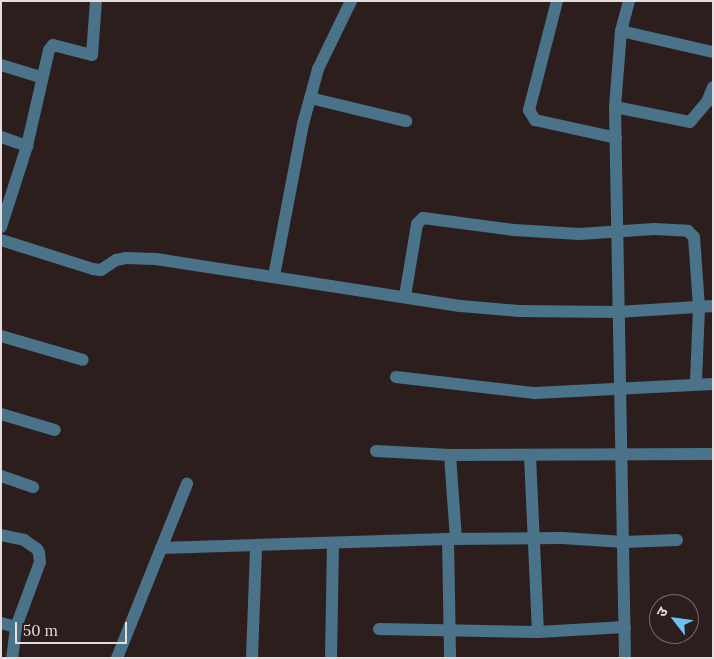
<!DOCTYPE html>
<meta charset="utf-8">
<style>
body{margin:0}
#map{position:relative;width:714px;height:659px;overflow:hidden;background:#2d1e1e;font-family:Lora,"Noto Sans Devanagari",serif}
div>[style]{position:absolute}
.minor>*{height:12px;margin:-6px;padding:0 6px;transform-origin:6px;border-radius:6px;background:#4a7289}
span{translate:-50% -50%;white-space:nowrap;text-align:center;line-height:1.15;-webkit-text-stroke:4px #2d1e1e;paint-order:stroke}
.frame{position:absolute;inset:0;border:2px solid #e6dcdb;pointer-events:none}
.north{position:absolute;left:649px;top:594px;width:50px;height:50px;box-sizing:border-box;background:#2d1e1e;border:1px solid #776a6a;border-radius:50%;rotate:300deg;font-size:14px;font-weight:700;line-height:20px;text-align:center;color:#e6dcdb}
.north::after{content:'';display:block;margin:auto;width:18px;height:22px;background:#6cc3f2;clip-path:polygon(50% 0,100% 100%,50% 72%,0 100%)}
.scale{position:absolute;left:15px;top:622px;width:112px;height:22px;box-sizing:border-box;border:2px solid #e6dcdb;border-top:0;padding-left:6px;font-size:15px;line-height:18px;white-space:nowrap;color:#e6dcdb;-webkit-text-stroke:4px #2d1e1e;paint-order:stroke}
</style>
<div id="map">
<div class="minor">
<div style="left:557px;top:1px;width:113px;rotate:104.4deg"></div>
<div style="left:529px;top:110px;width:12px;rotate:59deg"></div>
<div style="left:535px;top:120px;width:83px;rotate:12.5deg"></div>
<div style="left:621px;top:31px;width:94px;rotate:12.9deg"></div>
<div style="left:1px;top:65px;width:41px;rotate:17.1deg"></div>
<div style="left:310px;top:98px;width:99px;rotate:13.5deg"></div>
<div style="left:615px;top:107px;width:76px;rotate:11.3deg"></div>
<div style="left:690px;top:122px;width:26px;rotate:-50deg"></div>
<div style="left:707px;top:102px;width:16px;rotate:-68deg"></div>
<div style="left:1px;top:137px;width:28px;rotate:19deg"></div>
<div style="left:1px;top:227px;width:85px;rotate:-72.2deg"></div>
<div style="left:27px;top:146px;width:98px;rotate:-77.1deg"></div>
<div style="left:49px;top:50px;width:6px;rotate:-51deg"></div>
<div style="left:53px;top:45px;width:40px;rotate:14.4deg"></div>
<div style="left:92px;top:55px;width:54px;rotate:-85.8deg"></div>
<div style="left:1px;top:240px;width:96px;rotate:17.5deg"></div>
<div style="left:93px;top:269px;width:8px;rotate:7deg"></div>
<div style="left:101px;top:270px;width:18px;rotate:-34deg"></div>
<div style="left:116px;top:260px;width:10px;rotate:-11deg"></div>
<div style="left:126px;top:258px;width:30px;rotate:2deg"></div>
<div style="left:156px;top:259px;width:309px;rotate:8.8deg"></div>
<div style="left:461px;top:306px;width:58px;rotate:4.9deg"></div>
<div style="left:519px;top:311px;width:99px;rotate:0.6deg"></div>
<div style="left:618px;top:312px;width:95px;rotate:-3.6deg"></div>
<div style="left:274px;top:276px;width:155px;rotate:-79.2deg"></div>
<div style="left:303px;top:124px;width:57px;rotate:-74.7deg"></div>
<div style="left:318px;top:69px;width:76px;rotate:-64.1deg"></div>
<div style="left:405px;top:296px;width:73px;rotate:-80.5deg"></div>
<div style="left:417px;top:224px;width:8px;rotate:-45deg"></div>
<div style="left:423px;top:218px;width:92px;rotate:7.5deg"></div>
<div style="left:514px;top:230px;width:65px;rotate:3.5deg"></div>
<div style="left:579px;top:234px;width:75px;rotate:-3.8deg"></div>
<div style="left:654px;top:229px;width:34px;rotate:3deg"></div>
<div style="left:688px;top:231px;width:8px;rotate:45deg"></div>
<div style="left:694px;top:237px;width:70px;rotate:85.9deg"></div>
<div style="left:699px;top:307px;width:76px;rotate:92.3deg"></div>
<div style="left:1px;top:336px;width:85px;rotate:16.3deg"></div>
<div style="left:396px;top:377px;width:140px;rotate:6.6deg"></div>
<div style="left:535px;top:393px;width:178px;rotate:-2.9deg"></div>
<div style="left:1px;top:414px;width:56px;rotate:16.5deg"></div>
<div style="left:376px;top:451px;width:74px;rotate:3.1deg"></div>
<div style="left:530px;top:456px;width:176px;rotate:87.4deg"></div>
<div style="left:1px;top:476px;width:34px;rotate:19deg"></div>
<div style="left:1px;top:535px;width:24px;rotate:12deg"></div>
<div style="left:24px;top:540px;width:16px;rotate:35deg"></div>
<div style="left:37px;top:549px;width:4px;rotate:63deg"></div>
<div style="left:39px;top:553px;width:9px;rotate:84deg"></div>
<div style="left:40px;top:562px;width:69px;rotate:110.3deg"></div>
<div style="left:448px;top:539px;width:119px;rotate:89deg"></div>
<div style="left:456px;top:539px;width:84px;rotate:-94.1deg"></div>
<div style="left:450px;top:455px;width:263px;rotate:-0.2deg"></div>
<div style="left:161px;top:548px;width:287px;rotate:-1.8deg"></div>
<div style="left:448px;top:539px;width:114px;rotate:-0.5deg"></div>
<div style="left:562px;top:538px;width:62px;rotate:3.7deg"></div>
<div style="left:624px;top:542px;width:53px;rotate:-2.2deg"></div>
<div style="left:1px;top:623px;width:16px;rotate:15deg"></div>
<div style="left:16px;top:627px;width:31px;rotate:97deg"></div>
<div style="left:379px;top:629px;width:159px;rotate:1.1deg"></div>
<div style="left:538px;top:632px;width:87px;rotate:-3.3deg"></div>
<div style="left:117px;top:658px;width:188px;rotate:-68.1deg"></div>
<div style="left:252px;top:658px;width:111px;rotate:-87.9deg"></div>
<div style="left:331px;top:658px;width:115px;rotate:-89deg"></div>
<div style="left:625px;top:658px;width:551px;rotate:-91.04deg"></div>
<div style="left:615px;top:107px;width:76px;rotate:-85.5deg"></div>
<div style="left:621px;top:31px;width:31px;rotate:-75deg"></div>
</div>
<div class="frame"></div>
<div class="north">उ</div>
<div class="scale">50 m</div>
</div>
